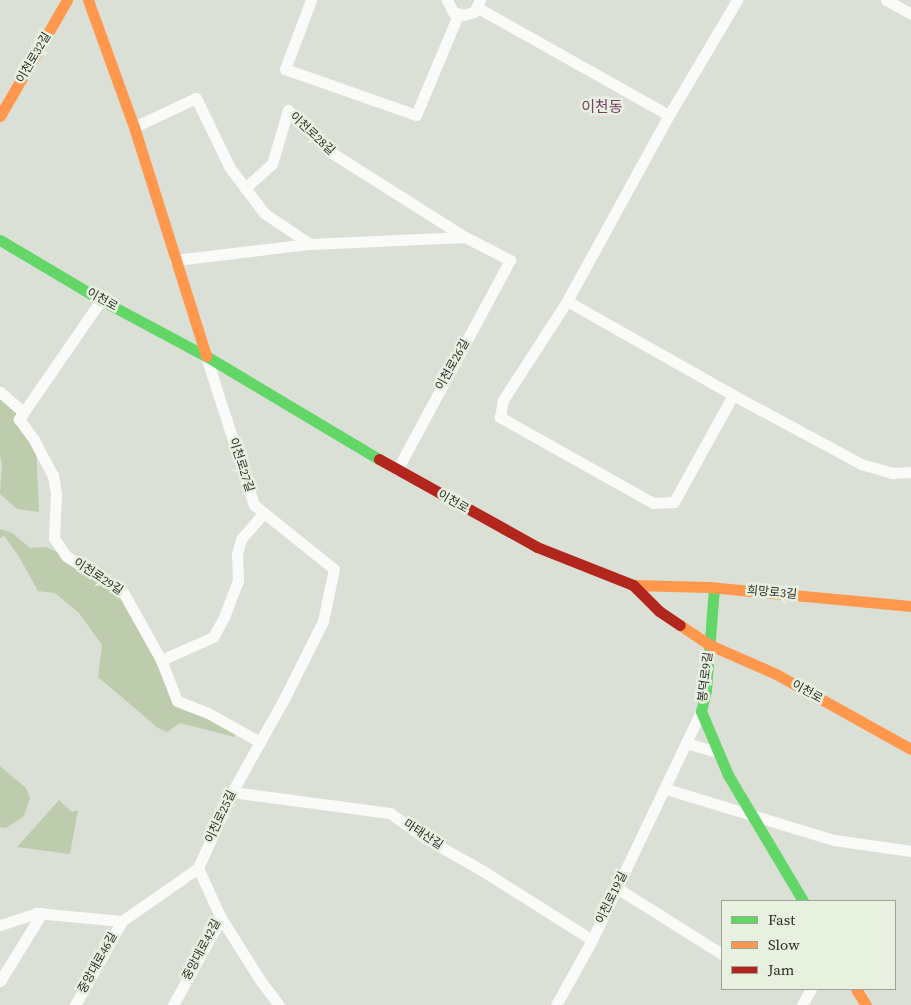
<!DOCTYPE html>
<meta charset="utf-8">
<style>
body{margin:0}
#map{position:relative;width:911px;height:1005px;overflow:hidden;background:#dbe0d6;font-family:"Source Serif 4","Noto Sans KR",serif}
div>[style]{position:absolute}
.green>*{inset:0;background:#bdccac}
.street>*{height:11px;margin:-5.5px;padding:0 5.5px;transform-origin:5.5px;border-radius:5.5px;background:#fafaf9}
.fast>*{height:11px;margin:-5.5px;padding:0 5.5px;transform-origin:5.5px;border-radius:5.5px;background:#63d668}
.slow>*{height:11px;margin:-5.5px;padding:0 5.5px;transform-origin:5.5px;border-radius:5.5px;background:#ff974d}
.jam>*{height:11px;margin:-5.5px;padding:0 5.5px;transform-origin:5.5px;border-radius:5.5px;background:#b3261e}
span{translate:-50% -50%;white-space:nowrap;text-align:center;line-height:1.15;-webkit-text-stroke:5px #e8f0e0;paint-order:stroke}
.street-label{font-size:12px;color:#2c2f29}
.quarter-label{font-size:15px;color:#783d69}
.legend{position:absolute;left:721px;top:900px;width:175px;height:90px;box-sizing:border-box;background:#e8f0e0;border:1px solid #9da397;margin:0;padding:6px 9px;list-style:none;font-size:15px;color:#2c2f29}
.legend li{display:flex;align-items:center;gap:10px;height:25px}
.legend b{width:25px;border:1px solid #9da397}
</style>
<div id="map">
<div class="green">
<div style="clip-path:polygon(0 392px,23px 412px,21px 432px,36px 444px,39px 512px,17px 509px,0 494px,2px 463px,0 456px)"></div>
<div style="clip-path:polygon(0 529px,12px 533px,30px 548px,46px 547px,66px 556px,123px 592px,177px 701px,238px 730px,234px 737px,180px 723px,167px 732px,158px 728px,98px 677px,102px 645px,79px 613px,55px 593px,38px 591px,18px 555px,4px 536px,0 538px)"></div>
<div style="clip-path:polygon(0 766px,26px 788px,30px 798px,24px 816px,6px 828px,0 827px)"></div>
<div style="clip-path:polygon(59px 800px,72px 812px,78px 810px,70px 854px,17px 847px)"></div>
</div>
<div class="street">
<div style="left:311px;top:0;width:74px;rotate:110.6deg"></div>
<div style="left:285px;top:69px;width:139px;rotate:19.3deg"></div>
<div style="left:416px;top:115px;width:108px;rotate:-67.2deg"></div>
<div style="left:447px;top:0;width:13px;rotate:63deg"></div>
<div style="left:453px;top:12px;width:11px;rotate:15deg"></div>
<div style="left:464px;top:15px;width:10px;rotate:-17deg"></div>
<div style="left:474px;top:12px;width:13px;rotate:-63deg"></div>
<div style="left:886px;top:0;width:29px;rotate:29deg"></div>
<div style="left:478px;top:8px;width:219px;rotate:29.3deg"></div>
<div style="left:134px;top:127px;width:68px;rotate:-25.1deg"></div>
<div style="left:196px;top:98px;width:78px;rotate:64.1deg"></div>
<div style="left:230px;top:168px;width:56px;rotate:52.9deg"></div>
<div style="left:264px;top:213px;width:55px;rotate:34deg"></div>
<div style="left:245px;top:188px;width:36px;rotate:-42deg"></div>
<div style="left:272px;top:164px;width:56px;rotate:-73.5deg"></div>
<div style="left:288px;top:110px;width:62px;rotate:44.3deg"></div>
<div style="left:332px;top:153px;width:157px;rotate:32.3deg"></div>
<div style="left:175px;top:260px;width:136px;rotate:-6.8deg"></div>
<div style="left:310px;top:244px;width:155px;rotate:-2.6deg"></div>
<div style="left:465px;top:237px;width:51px;rotate:27.1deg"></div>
<div style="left:510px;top:260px;width:238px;rotate:118.3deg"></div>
<div style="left:101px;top:300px;width:145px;rotate:124.6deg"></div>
<div style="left:19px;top:419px;width:26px;rotate:54deg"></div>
<div style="left:34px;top:440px;width:40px;rotate:62deg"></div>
<div style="left:53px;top:475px;width:20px;rotate:81deg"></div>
<div style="left:56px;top:495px;width:43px;rotate:92.7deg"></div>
<div style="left:54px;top:538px;width:22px;rotate:56deg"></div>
<div style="left:66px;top:556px;width:67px;rotate:32.3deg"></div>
<div style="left:123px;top:592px;width:78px;rotate:60.8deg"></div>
<div style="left:161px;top:660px;width:44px;rotate:68.7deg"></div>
<div style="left:177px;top:701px;width:33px;rotate:21deg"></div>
<div style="left:208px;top:713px;width:60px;rotate:29.1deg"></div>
<div style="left:567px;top:301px;width:191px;rotate:29.5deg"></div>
<div style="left:733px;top:395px;width:145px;rotate:28.3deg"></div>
<div style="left:861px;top:464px;width:33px;rotate:16deg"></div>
<div style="left:893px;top:473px;width:18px;rotate:-3deg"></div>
<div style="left:0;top:392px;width:30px;rotate:41deg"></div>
<div style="left:733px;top:395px;width:122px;rotate:118.9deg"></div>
<div style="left:674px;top:502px;width:21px;rotate:177deg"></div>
<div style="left:653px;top:503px;width:176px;rotate:-150.7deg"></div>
<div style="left:500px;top:417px;width:17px;rotate:-80deg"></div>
<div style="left:503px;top:400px;width:118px;rotate:-57.1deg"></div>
<div style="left:567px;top:301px;width:212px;rotate:-61.3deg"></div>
<div style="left:669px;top:115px;width:134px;rotate:-59.4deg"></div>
<div style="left:161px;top:660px;width:57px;rotate:-23.9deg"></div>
<div style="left:213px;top:637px;width:23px;rotate:-61deg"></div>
<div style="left:224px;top:617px;width:39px;rotate:-69deg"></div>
<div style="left:238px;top:581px;width:27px;rotate:-92deg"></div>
<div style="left:237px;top:554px;width:16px;rotate:-75deg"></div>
<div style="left:241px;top:539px;width:35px;rotate:-49deg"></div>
<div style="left:686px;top:743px;width:33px;rotate:16deg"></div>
<div style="left:666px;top:789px;width:176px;rotate:16.9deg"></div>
<div style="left:834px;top:840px;width:78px;rotate:8.1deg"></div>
<div style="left:232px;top:792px;width:159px;rotate:7.6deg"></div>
<div style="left:390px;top:813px;width:43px;rotate:35.5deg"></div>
<div style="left:425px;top:838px;width:67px;rotate:29.6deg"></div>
<div style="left:483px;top:871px;width:129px;rotate:32.3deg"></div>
<div style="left:198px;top:868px;width:55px;rotate:65.3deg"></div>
<div style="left:221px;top:918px;width:73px;rotate:57.8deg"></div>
<div style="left:260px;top:980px;width:31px;rotate:53deg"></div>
<div style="left:617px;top:888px;width:124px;rotate:32.2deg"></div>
<div style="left:0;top:925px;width:38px;rotate:-18deg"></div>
<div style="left:36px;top:913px;width:86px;rotate:5.3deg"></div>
<div style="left:122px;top:921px;width:93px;rotate:-34.9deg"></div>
<div style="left:198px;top:868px;width:83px;rotate:-65.9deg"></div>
<div style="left:232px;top:792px;width:107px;rotate:-60.8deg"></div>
<div style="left:284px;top:699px;width:87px;rotate:-63.4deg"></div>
<div style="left:323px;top:621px;width:53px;rotate:-78.1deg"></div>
<div style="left:334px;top:569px;width:102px;rotate:-141.3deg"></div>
<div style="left:254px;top:505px;width:157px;rotate:-107.9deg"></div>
<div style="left:0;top:981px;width:80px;rotate:-58.3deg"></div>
<div style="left:75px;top:1005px;width:96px;rotate:-60.8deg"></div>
<div style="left:173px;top:1005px;width:99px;rotate:-61.1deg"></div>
<div style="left:556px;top:1005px;width:74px;rotate:-61deg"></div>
<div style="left:592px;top:940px;width:254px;rotate:-64.5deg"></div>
<div style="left:802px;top:1005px;width:18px;rotate:-61deg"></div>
</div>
<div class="fast">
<div style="left:0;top:240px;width:117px;rotate:30.7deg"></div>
<div style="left:101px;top:300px;width:119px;rotate:28.1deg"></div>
<div style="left:206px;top:356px;width:201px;rotate:30.8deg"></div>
<div style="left:714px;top:588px;width:102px;rotate:94.5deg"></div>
<div style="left:706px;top:690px;width:22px;rotate:103deg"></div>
<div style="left:701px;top:711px;width:69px;rotate:67.1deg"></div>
<div style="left:728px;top:775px;width:147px;rotate:59.2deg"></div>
</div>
<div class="slow">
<div style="left:88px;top:0;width:135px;rotate:70.1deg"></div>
<div style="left:134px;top:127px;width:240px;rotate:72.5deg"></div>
<div style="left:0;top:116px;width:134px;rotate:-60deg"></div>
<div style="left:633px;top:585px;width:76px;rotate:1.5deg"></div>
<div style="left:709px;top:587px;width:203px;rotate:5.4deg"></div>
<div style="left:680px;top:625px;width:36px;rotate:34deg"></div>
<div style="left:710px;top:645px;width:72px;rotate:23.7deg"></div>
<div style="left:776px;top:674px;width:154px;rotate:29.1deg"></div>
<div style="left:856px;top:989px;width:19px;rotate:58deg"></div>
</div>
<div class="jam">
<div style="left:379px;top:459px;width:181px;rotate:29.1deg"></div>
<div style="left:537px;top:547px;width:103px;rotate:21.6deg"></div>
<div style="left:633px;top:585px;width:37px;rotate:45deg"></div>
<div style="left:659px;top:611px;width:25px;rotate:34deg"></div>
</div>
<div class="street-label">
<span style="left:34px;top:58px;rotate:-60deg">이천로32길</span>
<span style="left:312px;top:134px;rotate:43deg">이천로28길</span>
<span style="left:102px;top:300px;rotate:29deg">이천로</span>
<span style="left:453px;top:365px;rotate:-61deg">이천로26길</span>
<span style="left:241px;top:465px;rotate:72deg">이천로27길</span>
<span style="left:453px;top:502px;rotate:30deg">이천로</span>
<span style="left:98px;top:577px;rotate:33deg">이천로29길</span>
<span style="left:772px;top:593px;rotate:5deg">희망로3길</span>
<span style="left:706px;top:677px;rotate:-83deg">봉덕로9길</span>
<span style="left:807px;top:692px;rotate:29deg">이천로</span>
<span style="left:221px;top:817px;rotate:-65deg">이천로25길</span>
<span style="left:423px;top:835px;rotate:33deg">마태산길</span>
<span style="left:612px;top:898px;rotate:-64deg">이천로19길</span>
<span style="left:202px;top:950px;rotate:-62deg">중앙대로42길</span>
<span style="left:98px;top:963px;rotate:-61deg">중앙대로46길</span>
</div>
<div class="quarter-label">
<span style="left:602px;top:107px">이천동</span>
</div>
<ul class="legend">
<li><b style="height:6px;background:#63d668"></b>Fast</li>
<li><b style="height:6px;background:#ff974d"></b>Slow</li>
<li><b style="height:6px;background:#b3261e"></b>Jam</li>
</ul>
</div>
